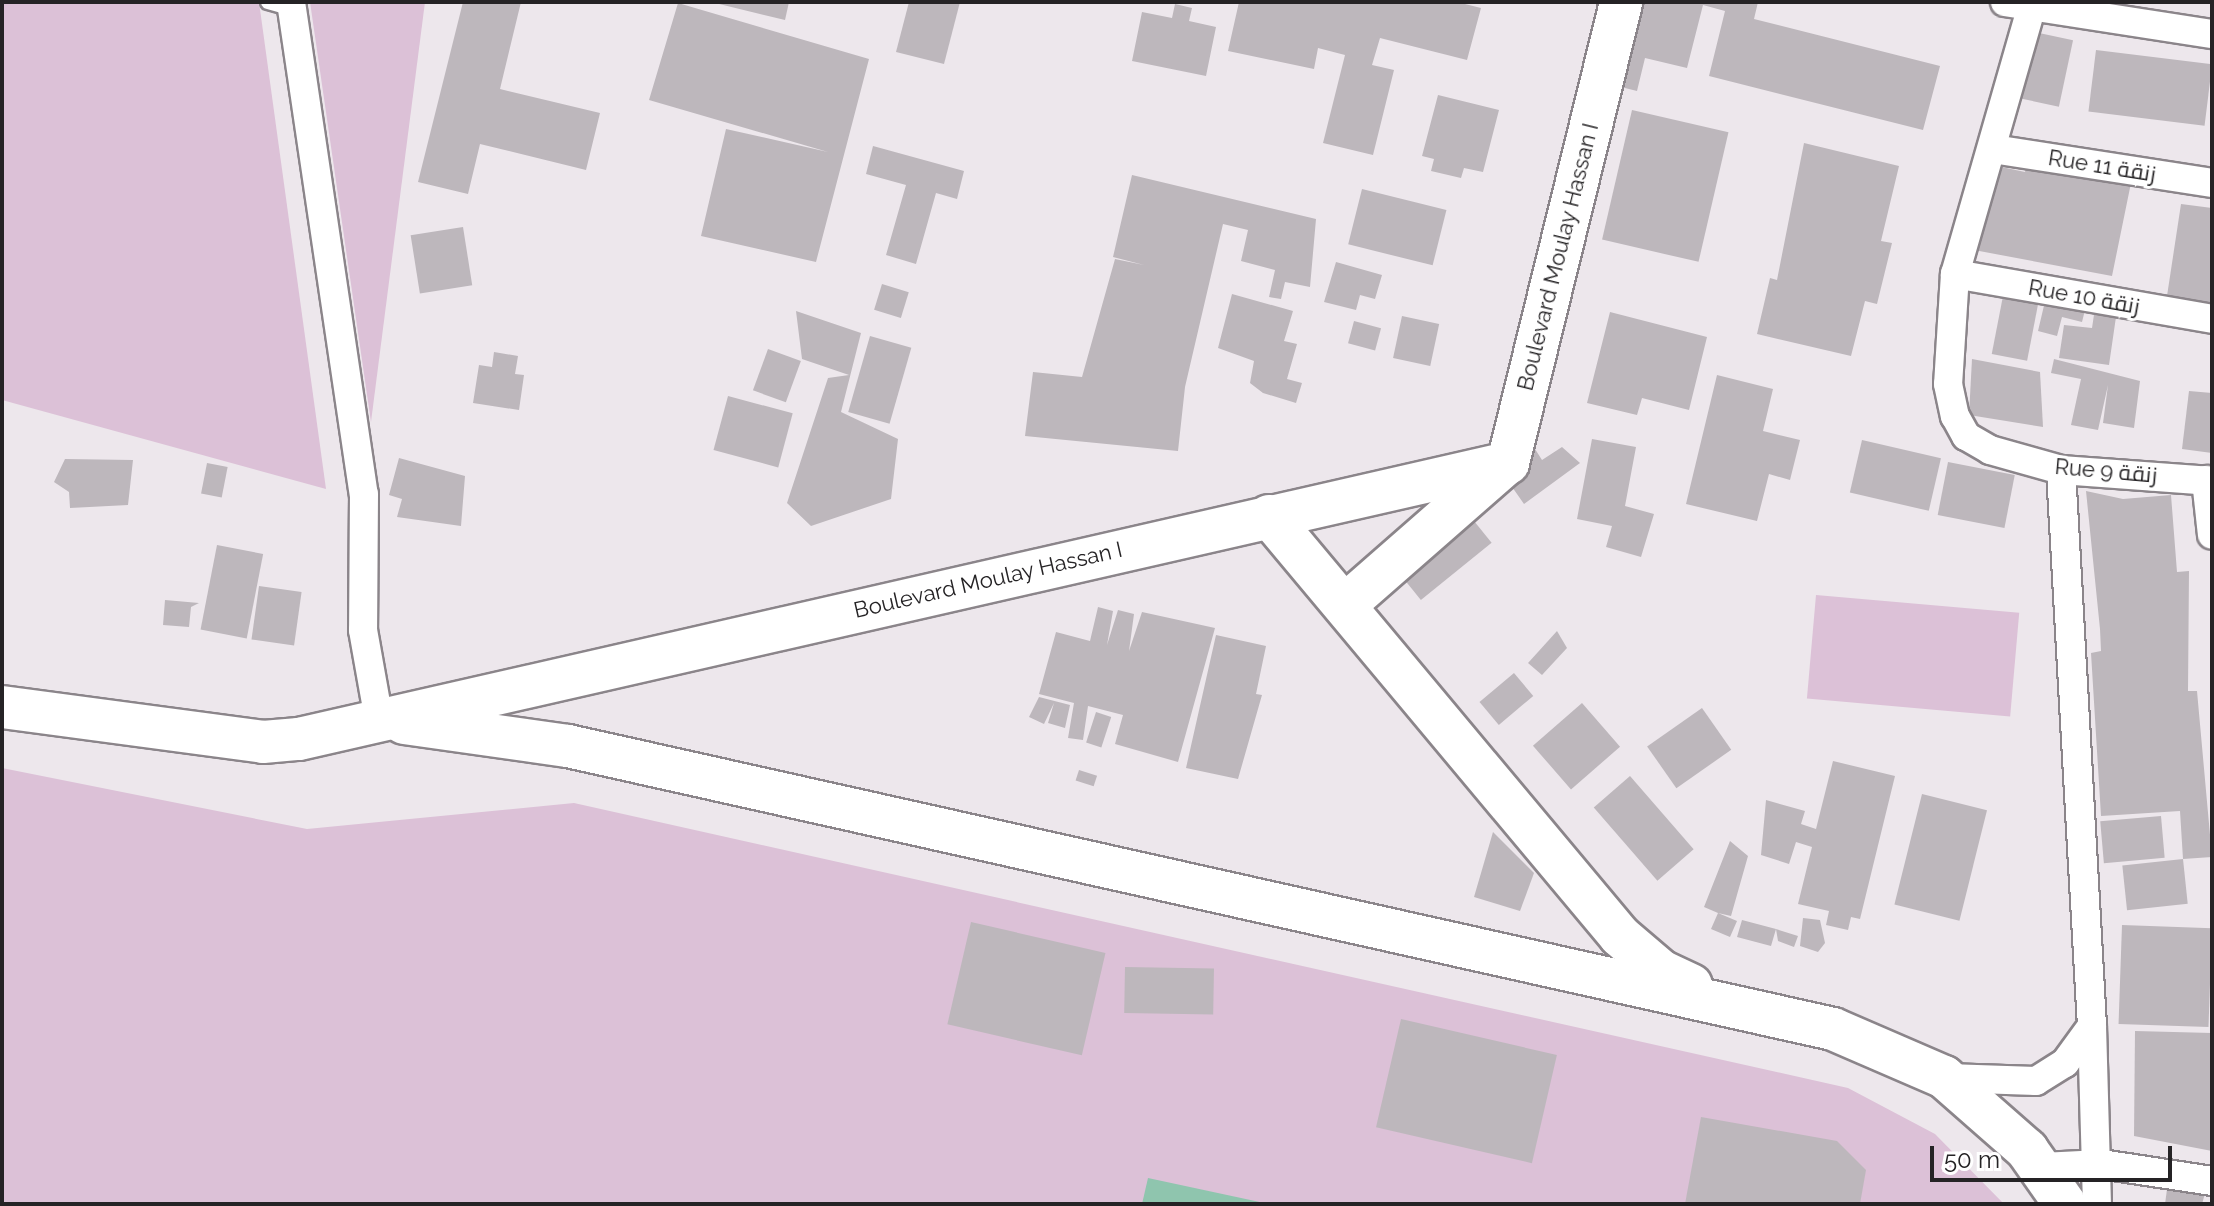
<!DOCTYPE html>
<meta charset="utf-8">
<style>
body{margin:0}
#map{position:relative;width:2214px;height:1206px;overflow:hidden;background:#ede7ec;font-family:Raleway,Cairo,sans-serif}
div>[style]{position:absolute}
.green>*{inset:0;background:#dcc1d7;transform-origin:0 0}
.water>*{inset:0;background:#8fc5ae}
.building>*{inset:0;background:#bdb7bc;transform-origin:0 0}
.roads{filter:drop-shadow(2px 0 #8b858a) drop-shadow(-2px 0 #8b858a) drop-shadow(0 2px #8b858a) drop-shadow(0 -2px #8b858a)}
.lane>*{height:14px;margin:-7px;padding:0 7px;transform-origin:7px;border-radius:7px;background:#fff}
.street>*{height:28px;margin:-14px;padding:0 14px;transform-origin:14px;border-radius:14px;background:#fff}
.secondary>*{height:42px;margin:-21px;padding:0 21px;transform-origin:21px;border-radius:21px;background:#fff}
span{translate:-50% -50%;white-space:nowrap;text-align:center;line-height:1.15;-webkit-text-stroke:6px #fff;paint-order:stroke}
.street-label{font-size:22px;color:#252325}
.frame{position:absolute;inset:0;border:4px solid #252325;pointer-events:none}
.scale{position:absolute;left:1930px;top:1146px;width:242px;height:36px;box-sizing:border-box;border:4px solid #252325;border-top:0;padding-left:10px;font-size:24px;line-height:28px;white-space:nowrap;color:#252325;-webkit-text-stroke:6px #fff;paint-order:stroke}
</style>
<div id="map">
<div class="green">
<div style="clip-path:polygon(2px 2px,259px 2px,326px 489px,2px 400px)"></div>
<div style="clip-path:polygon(310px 2px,425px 2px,371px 422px)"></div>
<div style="left:1816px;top:595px;width:204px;height:104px;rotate:5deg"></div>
<div style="clip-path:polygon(2px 768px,307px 829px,574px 803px,1848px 1088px,1935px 1134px,2004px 1204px,2px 1204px)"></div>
</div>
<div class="water">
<div style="clip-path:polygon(1148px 1178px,1269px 1204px,1142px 1204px)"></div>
</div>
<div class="building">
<div style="clip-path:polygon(463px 2px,521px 2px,500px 89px,600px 113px,586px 170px,480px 144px,468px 194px,418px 182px)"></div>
<div style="clip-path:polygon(711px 2px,789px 2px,785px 20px)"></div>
<div style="clip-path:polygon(909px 2px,960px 2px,944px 64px,896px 52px)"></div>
<div style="clip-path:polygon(1239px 2px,1457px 2px,1481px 8px,1467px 60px,1380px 38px,1372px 65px,1394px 70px,1373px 155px,1323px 143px,1345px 55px,1318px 48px,1314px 69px,1228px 51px)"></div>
<div style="clip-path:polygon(1638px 2px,1758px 2px,1754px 19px,1940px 66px,1923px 130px,1709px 76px,1725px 11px,1703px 5px,1687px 68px,1645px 58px,1637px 91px,1617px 86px)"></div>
<div style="clip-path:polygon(678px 3px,869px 59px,816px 262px,701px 236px,726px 129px,828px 152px,649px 100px)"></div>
<div style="clip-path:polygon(1175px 4px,1192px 8px,1189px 21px,1216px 27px,1206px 76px,1132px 61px,1142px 12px,1172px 18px)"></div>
<div style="left:2030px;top:31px;width:44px;height:68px;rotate:12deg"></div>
<div style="left:2096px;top:50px;width:117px;height:62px;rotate:7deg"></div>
<div style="clip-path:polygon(1438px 95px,1499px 110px,1483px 172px,1464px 168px,1461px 178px,1431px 171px,1434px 159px,1422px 156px)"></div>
<div style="left:1632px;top:110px;width:99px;height:133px;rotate:13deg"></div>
<div style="clip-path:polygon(1804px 143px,1899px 166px,1881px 241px,1892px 243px,1877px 304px,1865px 301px,1851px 356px,1757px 334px,1770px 278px,1777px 280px)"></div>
<div style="clip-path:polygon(873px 146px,964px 171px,957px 199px,936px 193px,916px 264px,886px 255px,906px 185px,866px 174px)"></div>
<div style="clip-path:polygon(2029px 157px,2132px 178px,2112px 276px,1974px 250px,1992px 165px,2025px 172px)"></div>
<div style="clip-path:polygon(1132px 175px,1316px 219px,1310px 287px,1285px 282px,1281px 299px,1269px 297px,1275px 270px,1241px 261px,1248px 230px,1223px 224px,1185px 387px,1178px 451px,1025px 436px,1033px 372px,1082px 377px,1115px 259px,1144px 265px,1113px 257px)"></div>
<div style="left:1362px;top:189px;width:87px;height:57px;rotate:14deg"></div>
<div style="clip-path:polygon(2181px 204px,2212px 208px,2212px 303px,2167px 296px)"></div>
<div style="left:463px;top:227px;width:59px;height:53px;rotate:81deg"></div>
<div style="clip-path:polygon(1336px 262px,1382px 275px,1375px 299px,1360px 295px,1356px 310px,1324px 302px)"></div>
<div style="left:882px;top:284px;width:28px;height:27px;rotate:17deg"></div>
<div style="clip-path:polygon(1232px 294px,1293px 311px,1284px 341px,1297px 344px,1287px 379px,1302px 383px,1296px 403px,1263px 393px,1250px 383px,1254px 361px,1218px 348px)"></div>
<div style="left:2003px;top:296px;width:36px;height:59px;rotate:11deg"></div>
<div style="clip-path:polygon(2046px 297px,2086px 306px,2082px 322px,2062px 317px,2057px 336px,2038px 331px)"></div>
<div style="clip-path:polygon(2095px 308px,2117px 310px,2109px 365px,2059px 358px,2064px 325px,2092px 328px)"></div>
<div style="clip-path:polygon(796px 311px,861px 333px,841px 412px,898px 439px,891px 499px,811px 526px,787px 503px,828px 378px,849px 375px,802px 359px)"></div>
<div style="clip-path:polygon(1610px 312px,1707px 337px,1689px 410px,1642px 398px,1637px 415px,1587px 403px)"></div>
<div style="left:1402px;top:316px;width:38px;height:43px;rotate:12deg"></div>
<div style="left:1354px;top:321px;width:28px;height:23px;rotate:15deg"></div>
<div style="left:870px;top:336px;width:43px;height:79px;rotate:16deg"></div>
<div style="left:768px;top:349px;width:35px;height:44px;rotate:20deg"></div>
<div style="clip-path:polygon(494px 352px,518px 356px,515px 374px,524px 375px,519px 410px,473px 403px,479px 365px,492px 367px)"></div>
<div style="clip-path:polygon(1972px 359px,2040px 372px,2043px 427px,1969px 415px)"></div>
<div style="clip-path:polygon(2054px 359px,2140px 381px,2134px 428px,2103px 423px,2108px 385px,2098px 430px,2071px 425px,2081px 379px,2051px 373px)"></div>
<div style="clip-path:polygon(1717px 375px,1773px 389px,1763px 431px,1800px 440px,1790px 480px,1769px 474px,1757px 521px,1686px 504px)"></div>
<div style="clip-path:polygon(2189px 391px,2212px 393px,2212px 453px,2182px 449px)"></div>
<div style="left:728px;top:396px;width:67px;height:56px;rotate:15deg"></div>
<div style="clip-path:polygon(1592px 439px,1636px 447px,1625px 506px,1654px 514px,1641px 557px,1606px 547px,1612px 526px,1577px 519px)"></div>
<div style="left:1862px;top:440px;width:81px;height:54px;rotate:13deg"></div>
<div style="clip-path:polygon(1562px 447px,1580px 463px,1524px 504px,1503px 474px,1535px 449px,1542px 460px)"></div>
<div style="clip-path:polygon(399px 458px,465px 476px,461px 526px,397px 517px,402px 499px,389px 495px)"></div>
<div style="clip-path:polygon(65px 459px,133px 460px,128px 505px,70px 508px,69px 492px,54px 482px)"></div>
<div style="left:1948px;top:462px;width:68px;height:54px;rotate:11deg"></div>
<div style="left:207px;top:463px;width:21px;height:31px;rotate:11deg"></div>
<div style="clip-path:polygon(2086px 491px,2123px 499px,2171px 495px,2177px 572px,2189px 571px,2188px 691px,2197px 691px,2212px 857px,2183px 859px,2180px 811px,2101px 816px,2091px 653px,2101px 651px,2100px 629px)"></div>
<div style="left:1474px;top:521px;width:28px;height:91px;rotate:51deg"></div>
<div style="left:217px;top:545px;width:47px;height:86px;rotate:11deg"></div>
<div style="left:259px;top:586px;width:43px;height:54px;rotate:8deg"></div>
<div style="clip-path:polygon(165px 600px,199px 603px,191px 607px,189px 627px,163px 625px)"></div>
<div style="clip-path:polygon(1098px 607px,1113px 611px,1107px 645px,1118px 610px,1134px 614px,1129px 651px,1142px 612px,1215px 628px,1178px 762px,1115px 744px,1123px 715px,1088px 706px,1083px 740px,1068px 738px,1074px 703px,1039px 694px,1056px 632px,1090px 641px)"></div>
<div style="clip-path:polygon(1557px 631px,1567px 648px,1542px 675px,1528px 663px)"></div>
<div style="clip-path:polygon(1216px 635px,1266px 646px,1256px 694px,1262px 695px,1238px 779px,1186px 768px)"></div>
<div style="left:1514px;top:673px;width:30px;height:45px;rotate:50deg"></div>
<div style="clip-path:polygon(1039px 697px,1070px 705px,1065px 728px,1048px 723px,1054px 703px,1044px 724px,1029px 717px)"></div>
<div style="left:1582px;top:703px;width:58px;height:65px;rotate:49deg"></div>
<div style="left:1702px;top:708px;width:51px;height:67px;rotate:55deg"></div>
<div style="left:1096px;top:712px;width:16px;height:32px;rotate:18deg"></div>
<div style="clip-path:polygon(1833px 761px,1895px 776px,1860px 919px,1851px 917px,1848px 930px,1826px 925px,1829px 911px,1798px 904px,1812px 847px,1796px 842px,1789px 864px,1761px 855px,1766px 800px,1805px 811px,1801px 824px,1816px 829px)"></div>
<div style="left:1079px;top:770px;width:19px;height:11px;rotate:18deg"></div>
<div style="left:1630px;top:776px;width:97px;height:48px;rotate:49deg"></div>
<div style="left:1922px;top:794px;width:67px;height:114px;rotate:14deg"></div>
<div style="left:2161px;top:816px;width:42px;height:61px;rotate:85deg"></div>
<div style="clip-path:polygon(1493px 832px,1534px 873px,1520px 911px,1474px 897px)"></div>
<div style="clip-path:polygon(1730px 841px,1748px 856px,1731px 916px,1718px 913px,1737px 921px,1730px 937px,1711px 929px,1718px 913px,1704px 907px)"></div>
<div style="left:2183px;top:859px;width:45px;height:61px;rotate:84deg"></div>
<div style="clip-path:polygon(1803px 918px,1820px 920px,1825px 943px,1818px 952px,1800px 946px)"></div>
<div style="clip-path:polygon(1742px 920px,1776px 929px,1798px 936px,1794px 947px,1778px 941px,1776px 929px,1771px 946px,1737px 937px)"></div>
<div style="left:971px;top:922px;width:138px;height:105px;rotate:13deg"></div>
<div style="left:2122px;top:925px;width:90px;height:99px;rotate:2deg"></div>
<div style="left:1125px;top:967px;width:89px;height:46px;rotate:1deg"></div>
<div style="left:1401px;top:1019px;width:160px;height:111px;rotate:13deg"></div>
<div style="clip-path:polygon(2135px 1031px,2212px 1033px,2212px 1151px,2134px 1136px)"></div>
<div style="clip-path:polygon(1701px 1117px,1837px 1141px,1866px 1170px,1860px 1204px,1685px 1204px)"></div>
<div style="clip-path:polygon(2168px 1182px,2206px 1190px,2202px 1204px,2165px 1204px)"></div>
</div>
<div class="roads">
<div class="lane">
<div style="left:268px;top:2px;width:25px;rotate:16deg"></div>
</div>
<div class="street">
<div style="left:291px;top:2px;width:497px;rotate:81.6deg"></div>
<div style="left:364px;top:494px;width:136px;rotate:90.4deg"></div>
<div style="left:363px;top:630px;width:91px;rotate:79.9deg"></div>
<div style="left:2005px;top:2px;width:209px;rotate:8.8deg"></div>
<div style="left:2031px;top:9px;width:276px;rotate:106deg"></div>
<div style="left:1955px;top:274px;width:110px;rotate:93.6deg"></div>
<div style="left:1948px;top:384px;width:33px;rotate:78deg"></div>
<div style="left:1955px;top:416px;width:23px;rotate:61deg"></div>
<div style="left:1966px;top:436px;width:28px;rotate:30deg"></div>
<div style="left:1990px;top:450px;width:74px;rotate:15.7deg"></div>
<div style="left:2061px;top:470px;width:151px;rotate:4.2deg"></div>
<div style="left:1993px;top:149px;width:222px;rotate:8.8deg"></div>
<div style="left:1955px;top:274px;width:261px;rotate:9.9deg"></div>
<div style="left:2061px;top:470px;width:557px;rotate:86.81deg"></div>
<div style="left:2206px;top:480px;width:55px;rotate:83.8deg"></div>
<div style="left:1947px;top:1078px;width:89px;rotate:1.9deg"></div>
<div style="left:2036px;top:1081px;width:34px;rotate:-32deg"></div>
<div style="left:2065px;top:1063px;width:46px;rotate:-53.9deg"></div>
<div style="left:2092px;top:1026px;width:178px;rotate:88.4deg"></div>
<div style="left:2042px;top:1167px;width:59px;rotate:-2.9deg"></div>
<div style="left:2101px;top:1164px;width:112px;rotate:8.7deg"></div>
</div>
<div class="secondary">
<div style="left:1269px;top:516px;width:547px;rotate:50.11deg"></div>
<div style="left:1620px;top:936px;width:54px;rotate:40.5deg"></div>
<div style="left:1661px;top:971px;width:33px;rotate:25deg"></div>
<div style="left:1345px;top:605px;width:211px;rotate:-41.2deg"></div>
<div style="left:2px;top:707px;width:263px;rotate:7.6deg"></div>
<div style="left:263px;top:742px;width:36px;rotate:-5deg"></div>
<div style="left:299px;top:739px;width:1240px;rotate:-12.86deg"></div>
<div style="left:1508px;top:463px;width:475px;rotate:-76.2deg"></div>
<div style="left:404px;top:723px;width:166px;rotate:8deg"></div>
<div style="left:568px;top:746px;width:1296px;rotate:12.61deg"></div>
<div style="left:1833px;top:1029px;width:121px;rotate:23.4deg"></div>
<div style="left:1944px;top:1077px;width:111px;rotate:41.3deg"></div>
<div style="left:2027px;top:1150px;width:66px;rotate:54.9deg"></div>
</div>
</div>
<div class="street-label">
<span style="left:2102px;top:166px;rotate:9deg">Rue 11 زنقة</span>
<span style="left:1558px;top:257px;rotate:-76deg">Boulevard Moulay Hassan I</span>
<span style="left:2084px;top:297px;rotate:10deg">Rue 10 زنقة</span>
<span style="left:2106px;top:471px;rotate:5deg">Rue 9 زنقة</span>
<span style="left:988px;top:580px;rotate:-13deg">Boulevard Moulay Hassan I</span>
</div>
<div class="frame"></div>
<div class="scale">50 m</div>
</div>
